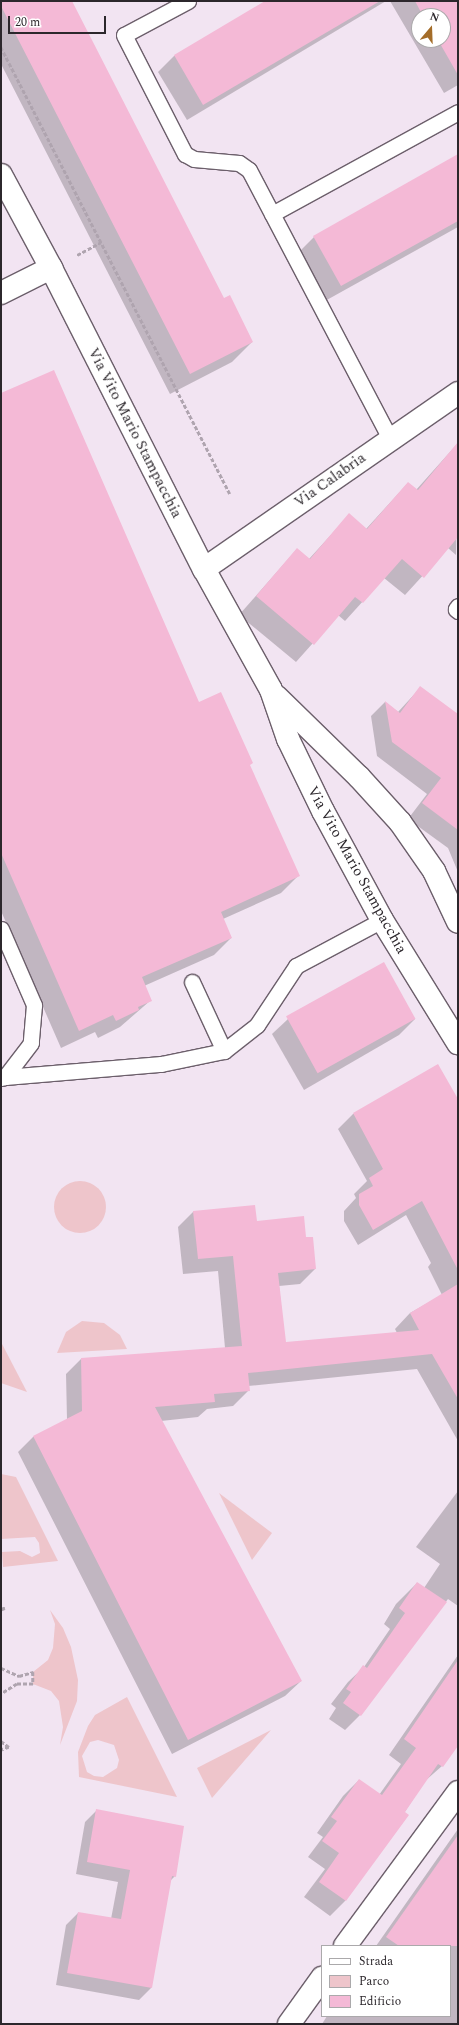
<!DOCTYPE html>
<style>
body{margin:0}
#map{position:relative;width:459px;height:2025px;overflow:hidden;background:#f2e4f2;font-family:Spectral,serif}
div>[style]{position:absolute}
.green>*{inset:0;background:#eec5cb}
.round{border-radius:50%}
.shadow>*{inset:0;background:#0003}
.building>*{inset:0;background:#f4b9d6;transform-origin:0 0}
.path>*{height:2.5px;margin-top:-1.25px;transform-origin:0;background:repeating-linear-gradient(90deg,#afa4af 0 4px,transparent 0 6px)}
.roads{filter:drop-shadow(1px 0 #6c5f6b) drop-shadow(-1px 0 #6c5f6b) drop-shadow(0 1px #6c5f6b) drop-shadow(0 -1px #6c5f6b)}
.lane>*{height:15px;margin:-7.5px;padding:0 7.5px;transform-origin:7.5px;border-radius:7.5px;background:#fff}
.street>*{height:22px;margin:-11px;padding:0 11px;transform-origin:11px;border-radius:11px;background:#fff}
span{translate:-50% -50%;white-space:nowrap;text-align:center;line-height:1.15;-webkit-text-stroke:4px #fff;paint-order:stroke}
.street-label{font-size:15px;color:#2c272c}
.frame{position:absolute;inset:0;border:2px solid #2c272c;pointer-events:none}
.legend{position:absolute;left:321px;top:1945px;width:130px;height:72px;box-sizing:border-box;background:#fff;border:1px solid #aba9ab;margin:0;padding:5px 7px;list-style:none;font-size:12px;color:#2c272c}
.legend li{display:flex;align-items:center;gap:8px;height:20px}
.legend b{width:20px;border:1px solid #aba9ab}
.north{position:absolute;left:411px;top:8px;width:40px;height:40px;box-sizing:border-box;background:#fff;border:1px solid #aba9ab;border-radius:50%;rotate:19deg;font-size:11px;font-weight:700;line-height:16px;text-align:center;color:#2c272c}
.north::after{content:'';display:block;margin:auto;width:14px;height:18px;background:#a46d29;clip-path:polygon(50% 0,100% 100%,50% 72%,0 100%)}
.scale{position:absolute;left:8px;top:16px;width:98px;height:18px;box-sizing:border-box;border:2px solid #2c272c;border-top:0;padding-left:5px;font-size:12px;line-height:14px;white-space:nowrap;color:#2c272c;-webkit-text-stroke:3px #fff;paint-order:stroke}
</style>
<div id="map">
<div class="green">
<div class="round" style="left:54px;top:1181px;width:52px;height:52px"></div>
<div style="clip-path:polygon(82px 1321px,104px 1323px,120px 1335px,127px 1349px,57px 1353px,66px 1332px)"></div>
<div style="clip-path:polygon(1px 1342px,27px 1392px,1px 1383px)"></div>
<div style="clip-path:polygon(1px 1474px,16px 1477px,58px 1561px,3px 1567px,2px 1552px,20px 1551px,32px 1557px,40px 1553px,39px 1543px,35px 1537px,1px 1539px)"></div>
<div style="clip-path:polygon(219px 1493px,272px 1533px,252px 1560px)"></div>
<div style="clip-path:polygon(50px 1610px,63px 1628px,71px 1647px,78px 1680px,77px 1701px,60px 1745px,63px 1727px,59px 1701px,51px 1691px,33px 1684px,33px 1672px,48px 1660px,53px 1648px,55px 1624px)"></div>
<div style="clip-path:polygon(evenodd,127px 1697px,177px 1797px,79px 1777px,78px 1752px,88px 1726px,95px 1715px,127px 1697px,98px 1740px,114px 1745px,119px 1760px,117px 1768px,103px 1777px,94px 1776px,87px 1772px,82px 1756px,90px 1742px,98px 1740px)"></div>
<div style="clip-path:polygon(271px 1730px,212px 1798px,197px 1768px)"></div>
</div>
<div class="shadow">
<div style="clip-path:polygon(1px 1px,71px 1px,223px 300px,252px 342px,232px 362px,170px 394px,1px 64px)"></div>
<div style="clip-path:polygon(267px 1px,386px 1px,187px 120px,158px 72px,174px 56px)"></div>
<div style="clip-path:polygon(evenodd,390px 1px,458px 1px,458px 85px,444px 93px,390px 1px,419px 16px,443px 16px,443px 40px,419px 40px,419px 16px)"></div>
<div style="clip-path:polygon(458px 155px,458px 227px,325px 301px,298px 253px,314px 237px)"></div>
<div style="clip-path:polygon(1px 394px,198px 703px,249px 766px,298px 876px,281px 893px,223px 919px,231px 938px,214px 955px,144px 986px,151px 1000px,120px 1027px,98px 1038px,95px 1032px,61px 1048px,1px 911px)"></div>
<div style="clip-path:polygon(458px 443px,456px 555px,448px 548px,405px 595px,384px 578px,345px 621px,338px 615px,296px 662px,239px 615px,297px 549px,309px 559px,349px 515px,366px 529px,408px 483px,416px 490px)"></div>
<div style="clip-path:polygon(420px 688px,456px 714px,458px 711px,455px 718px,458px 717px,458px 872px,448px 848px,408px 819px,427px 794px,377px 756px,371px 716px,385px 702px,398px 712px)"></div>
<div style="clip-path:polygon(288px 1019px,415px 1019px,399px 1035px,304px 1090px,272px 1034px)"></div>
<div style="clip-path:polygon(458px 1101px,458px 1441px,417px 1369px,248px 1386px,248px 1391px,233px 1406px,207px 1409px,198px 1417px,161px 1421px,301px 1681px,285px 1696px,172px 1754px,18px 1452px,33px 1437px,67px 1420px,66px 1374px,81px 1359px,225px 1348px,218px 1271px,183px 1274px,178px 1227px,194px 1211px,256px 1222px,306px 1238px,315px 1269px,300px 1284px,279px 1286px,285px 1343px,397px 1333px,395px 1329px,410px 1313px,442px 1295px,428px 1267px,431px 1263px,406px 1215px,358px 1245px,344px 1221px,344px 1211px,356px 1198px,354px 1194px,367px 1181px,338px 1129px,353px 1114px)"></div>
<div style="clip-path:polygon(458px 1491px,458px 1606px,448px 1599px,360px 1715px,345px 1730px,329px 1719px,336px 1708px,331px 1704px,348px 1682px,364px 1667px,390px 1629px,384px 1624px,396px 1604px,417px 1583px,424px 1588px,440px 1564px,416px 1547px)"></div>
<div style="clip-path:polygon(458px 1655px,458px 1744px,442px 1766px,425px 1781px,404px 1813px,408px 1815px,345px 1901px,330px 1916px,304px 1897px,325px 1869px,308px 1857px,323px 1837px,317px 1833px,343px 1796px,359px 1780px,379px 1795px,401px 1764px,389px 1755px)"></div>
<div style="clip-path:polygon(97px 1810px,175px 1876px,170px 1881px,151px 1988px,139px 2000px,56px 1985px,66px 1925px,78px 1913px,111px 1919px,118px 1882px,76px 1874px,85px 1822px)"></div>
<div style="clip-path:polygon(458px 1829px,458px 2024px,322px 2024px,327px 2016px,450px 2016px,450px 1946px,376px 1946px)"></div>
</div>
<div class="building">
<div style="clip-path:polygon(1px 1px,72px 1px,224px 298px,230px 295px,253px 342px,190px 374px,1px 6px)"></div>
<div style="clip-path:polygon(265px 1px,380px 1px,203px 105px,174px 55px)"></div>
<div style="clip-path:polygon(415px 1px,458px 1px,458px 75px,438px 40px,443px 40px,443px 16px,423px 16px)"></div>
<div style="clip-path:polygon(458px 154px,458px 221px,341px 286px,313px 236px)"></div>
<div style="clip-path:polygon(54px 370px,199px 702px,221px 692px,253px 763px,250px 765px,300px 876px,221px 912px,232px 938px,142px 977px,152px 1001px,138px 1007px,139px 1010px,116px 1021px,113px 1015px,79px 1031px,1px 853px,1px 393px)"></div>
<div style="clip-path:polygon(458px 442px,458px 537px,424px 578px,402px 559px,363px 603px,355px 597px,314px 645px,256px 596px,297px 548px,310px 559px,349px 513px,367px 529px,408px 482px,418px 490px)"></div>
<div style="clip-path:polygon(420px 686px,458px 714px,458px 830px,422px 803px,441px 778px,392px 742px,385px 701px,400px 713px)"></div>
<div style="left:384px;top:962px;width:65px;height:112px;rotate:61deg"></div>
<div style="clip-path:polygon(438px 1064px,458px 1099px,458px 1270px,422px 1201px,373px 1230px,359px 1205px,359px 1194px,373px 1186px,369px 1178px,383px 1169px,353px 1113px)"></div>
<div style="clip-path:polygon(255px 1205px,257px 1221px,304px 1216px,306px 1237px,313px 1237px,316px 1269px,278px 1273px,286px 1342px,419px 1330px,410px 1313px,458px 1284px,458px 1399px,432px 1354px,248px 1373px,250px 1391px,214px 1394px,215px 1402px,155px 1407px,302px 1681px,188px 1740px,33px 1436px,82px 1411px,81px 1358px,242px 1346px,233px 1256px,198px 1259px,193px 1211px)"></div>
<div style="clip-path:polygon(417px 1582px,447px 1602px,361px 1716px,343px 1703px,351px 1692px,346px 1689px,363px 1665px,367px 1668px,405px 1613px,399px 1608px)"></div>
<div style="clip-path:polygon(458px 1660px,458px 1746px,443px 1767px,438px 1764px,405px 1812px,409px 1815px,346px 1901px,319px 1882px,339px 1853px,322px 1841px,337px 1821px,331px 1817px,359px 1779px,382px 1795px,416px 1748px,404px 1739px)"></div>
<div style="clip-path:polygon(96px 1809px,184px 1826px,176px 1877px,172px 1876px,152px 1988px,67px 1973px,78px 1912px,121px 1919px,130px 1870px,87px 1862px)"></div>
<div style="clip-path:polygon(458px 1835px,458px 1946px,399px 1946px,386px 1937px)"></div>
</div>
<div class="path">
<div style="left:1px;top:47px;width:502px;rotate:62.87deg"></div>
<div style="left:77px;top:255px;width:27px;rotate:-28deg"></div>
<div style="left:1px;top:1609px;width:4px;rotate:-14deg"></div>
<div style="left:5px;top:1608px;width:4px;rotate:153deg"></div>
<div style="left:1px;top:1668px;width:20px;rotate:24deg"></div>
<div style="left:19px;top:1676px;width:15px;rotate:-16deg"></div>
<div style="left:33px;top:1672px;width:12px;rotate:90deg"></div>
<div style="left:33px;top:1684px;width:16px;rotate:180deg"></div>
<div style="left:17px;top:1684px;width:19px;rotate:148deg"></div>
<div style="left:1px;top:1741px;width:10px;rotate:37deg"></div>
<div style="left:9px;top:1747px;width:9px;rotate:159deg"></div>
</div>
<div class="roads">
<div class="lane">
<div style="left:188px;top:1px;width:72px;rotate:152deg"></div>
<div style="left:124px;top:35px;width:134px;rotate:62.9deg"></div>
<div style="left:185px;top:154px;width:10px;rotate:29deg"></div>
<div style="left:194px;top:159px;width:45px;rotate:5.1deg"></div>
<div style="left:239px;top:163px;width:12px;rotate:35deg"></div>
<div style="left:249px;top:170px;width:303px;rotate:62.3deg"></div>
<div style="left:272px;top:214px;width:212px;rotate:-28.7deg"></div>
<div style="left:458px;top:606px;width:4px;rotate:124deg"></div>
<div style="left:456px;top:609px;width:3px;rotate:45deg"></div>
<div style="left:1px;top:929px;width:83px;rotate:66.5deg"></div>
<div style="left:34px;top:1005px;width:38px;rotate:95deg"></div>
<div style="left:31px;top:1043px;width:43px;rotate:127.4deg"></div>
<div style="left:5px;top:1077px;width:4px;rotate:166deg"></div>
<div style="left:192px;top:982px;width:76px;rotate:65.1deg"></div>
<div style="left:5px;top:1077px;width:157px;rotate:-4.8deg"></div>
<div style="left:161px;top:1064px;width:64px;rotate:-11.7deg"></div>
<div style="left:224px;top:1051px;width:42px;rotate:-38.2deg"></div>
<div style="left:257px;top:1025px;width:71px;rotate:-56.5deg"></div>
<div style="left:296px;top:966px;width:98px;rotate:-28.1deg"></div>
</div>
<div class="street">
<div style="left:1px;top:175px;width:106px;rotate:61.7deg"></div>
<div style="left:51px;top:268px;width:338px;rotate:63.1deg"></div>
<div style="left:204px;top:569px;width:138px;rotate:61deg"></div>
<div style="left:271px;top:690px;width:52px;rotate:70.9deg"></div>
<div style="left:288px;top:739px;width:80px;rotate:64.1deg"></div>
<div style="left:323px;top:811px;width:124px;rotate:61.6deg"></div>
<div style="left:382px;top:920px;width:145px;rotate:58.3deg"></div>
<div style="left:1px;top:293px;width:56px;rotate:-26.6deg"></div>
<div style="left:204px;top:569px;width:309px;rotate:-34.7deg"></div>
<div style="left:277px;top:697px;width:115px;rotate:44.3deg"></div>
<div style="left:359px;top:777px;width:61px;rotate:47.7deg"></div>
<div style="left:400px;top:822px;width:60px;rotate:55.2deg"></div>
<div style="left:434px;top:871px;width:56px;rotate:64.8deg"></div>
<div style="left:345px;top:1946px;width:191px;rotate:-53.7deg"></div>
<div style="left:289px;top:2024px;width:57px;rotate:-54.3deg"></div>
</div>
</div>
<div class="street-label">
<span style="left:135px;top:433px;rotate:63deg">Via Vito Mario Stampacchia</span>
<span style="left:330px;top:480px;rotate:-35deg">Via Calabria</span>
<span style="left:357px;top:870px;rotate:61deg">Via Vito Mario Stampacchia</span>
</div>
<div class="frame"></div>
<ul class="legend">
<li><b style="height:5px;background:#fff"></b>Strada</li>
<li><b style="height:11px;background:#eec5cb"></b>Parco</li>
<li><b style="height:11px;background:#f4b9d6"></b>Edificio</li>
</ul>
<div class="north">N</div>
<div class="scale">20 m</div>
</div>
